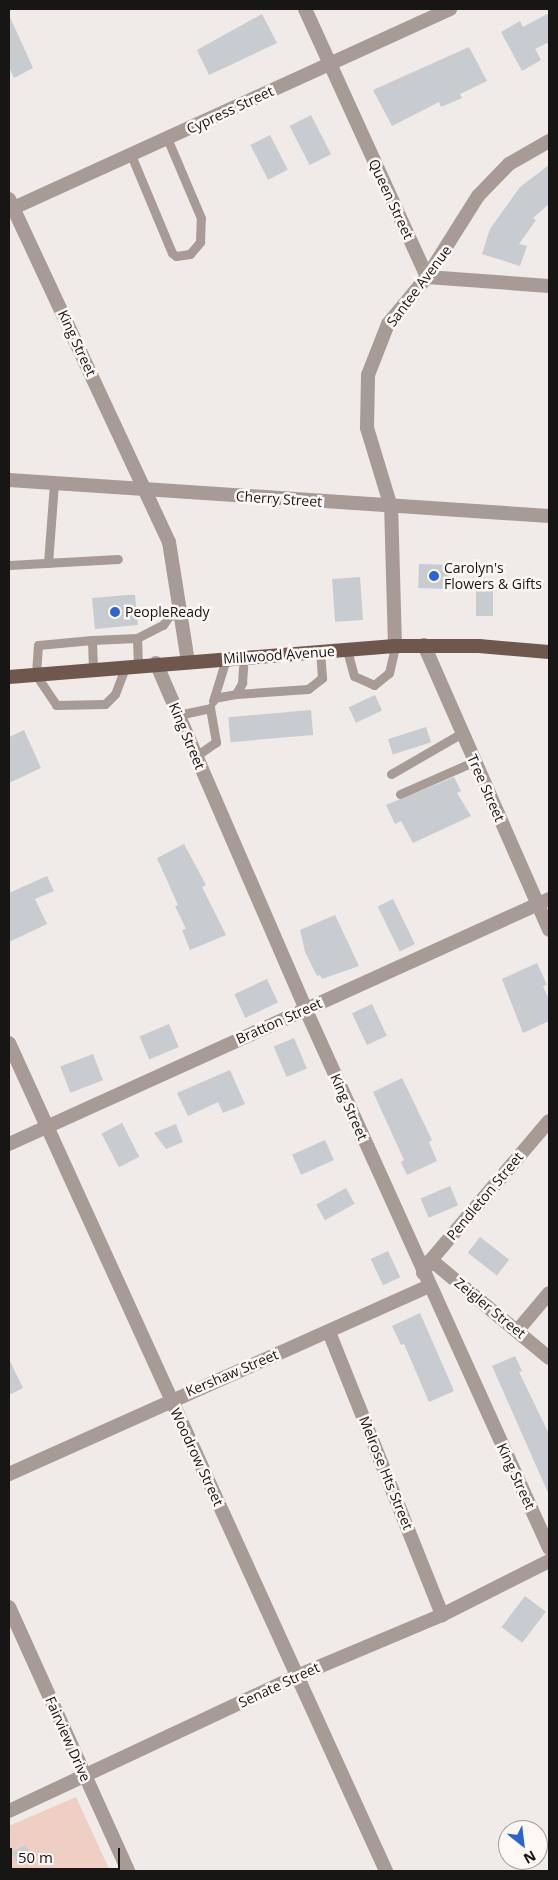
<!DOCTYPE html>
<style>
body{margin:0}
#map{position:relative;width:558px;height:1880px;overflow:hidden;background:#f0eae8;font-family:"Open Sans",sans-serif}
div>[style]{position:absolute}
.green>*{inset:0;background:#efcfc3}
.building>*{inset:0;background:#c8cbcf;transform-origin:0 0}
.service>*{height:9px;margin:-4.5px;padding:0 4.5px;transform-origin:4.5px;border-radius:4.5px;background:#a89a94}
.minor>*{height:14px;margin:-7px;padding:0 7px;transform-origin:7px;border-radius:7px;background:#a89a94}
.tertiary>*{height:14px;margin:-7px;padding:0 7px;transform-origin:7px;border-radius:7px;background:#a89a94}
.primary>*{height:14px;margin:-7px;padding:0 7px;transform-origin:7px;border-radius:7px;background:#70574d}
.dots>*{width:14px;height:14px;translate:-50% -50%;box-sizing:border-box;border:2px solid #fdf7f5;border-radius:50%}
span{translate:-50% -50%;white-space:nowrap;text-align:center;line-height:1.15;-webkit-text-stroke:5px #fdf7f5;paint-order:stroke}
.street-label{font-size:14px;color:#181615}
.poi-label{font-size:14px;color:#181615}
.left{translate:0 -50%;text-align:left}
.frame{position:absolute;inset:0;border:10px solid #181615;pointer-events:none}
.north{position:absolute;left:498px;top:1820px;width:50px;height:50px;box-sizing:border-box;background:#fdf7f5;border:1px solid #a19d9b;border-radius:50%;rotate:151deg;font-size:14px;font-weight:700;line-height:20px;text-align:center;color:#181615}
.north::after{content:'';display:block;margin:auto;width:18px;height:22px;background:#2c64d2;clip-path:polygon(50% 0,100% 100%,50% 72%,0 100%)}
.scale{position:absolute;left:10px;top:1848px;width:110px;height:22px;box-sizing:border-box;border:2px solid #181615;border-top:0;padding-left:6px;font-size:15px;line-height:18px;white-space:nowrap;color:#181615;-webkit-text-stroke:4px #fdf7f5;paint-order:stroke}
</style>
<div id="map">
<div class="green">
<div style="clip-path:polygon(76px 1797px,110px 1871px,11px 1871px,9px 1826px)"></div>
</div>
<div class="building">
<div style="clip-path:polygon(549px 13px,549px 42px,535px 49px,541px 60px,522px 71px,501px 32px,520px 21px,523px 27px)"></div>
<div style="clip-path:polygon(262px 14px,277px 43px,209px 75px,197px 50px)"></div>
<div style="clip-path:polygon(9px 15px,33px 68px,14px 78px,9px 67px)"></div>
<div style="clip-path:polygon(469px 47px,487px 81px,460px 94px,462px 98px,441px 107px,439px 102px,392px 126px,373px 90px)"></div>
<div style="left:311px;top:115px;width:44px;height:24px;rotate:63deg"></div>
<div style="left:270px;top:135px;width:39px;height:22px;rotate:63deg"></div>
<div style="clip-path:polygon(549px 165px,549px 204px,533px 218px,536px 220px,519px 244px,527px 246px,520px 266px,482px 254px,490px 229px,520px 187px)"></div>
<div style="left:419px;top:564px;width:30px;height:24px;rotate:2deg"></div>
<div style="left:360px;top:577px;width:43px;height:28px;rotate:86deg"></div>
<div style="left:493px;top:591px;width:25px;height:17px;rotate:90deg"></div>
<div style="clip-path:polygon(126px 595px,135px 595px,138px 625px,95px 629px,92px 598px)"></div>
<div style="left:375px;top:695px;width:17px;height:29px;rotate:65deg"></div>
<div style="left:311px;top:710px;width:25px;height:83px;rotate:85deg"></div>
<div style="left:426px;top:727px;width:16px;height:40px;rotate:72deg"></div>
<div style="clip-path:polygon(24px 730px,41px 768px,9px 783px,9px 737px)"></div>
<div style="clip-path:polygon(454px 777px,461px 791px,457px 793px,471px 816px,413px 843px,401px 821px,395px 824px,386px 805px)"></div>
<div style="clip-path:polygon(184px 844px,206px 885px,202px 887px,226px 935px,190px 950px,182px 930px,186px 929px,175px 906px,178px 905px,157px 858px)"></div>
<div style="clip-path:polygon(47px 876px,54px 891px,35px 899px,47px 924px,9px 942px,9px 893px)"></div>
<div style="left:393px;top:899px;width:50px;height:17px;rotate:64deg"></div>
<div style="clip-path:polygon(335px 915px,359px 966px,322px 979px,320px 975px,317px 976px,305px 952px,300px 930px)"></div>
<div style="clip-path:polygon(537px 963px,547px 985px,543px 986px,549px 1000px,549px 1021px,523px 1033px,502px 979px)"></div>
<div style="left:267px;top:979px;width:26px;height:36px;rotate:65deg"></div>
<div style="left:372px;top:1004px;width:35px;height:22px;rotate:65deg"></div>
<div style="left:169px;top:1024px;width:25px;height:32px;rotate:67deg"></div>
<div style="left:294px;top:1038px;width:33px;height:22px;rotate:67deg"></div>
<div style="left:93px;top:1054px;width:28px;height:35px;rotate:69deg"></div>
<div style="clip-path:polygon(230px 1070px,245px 1104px,223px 1113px,218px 1102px,188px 1116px,177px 1093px)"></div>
<div style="clip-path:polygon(402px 1078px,432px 1140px,429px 1142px,437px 1161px,407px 1175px,401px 1162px,404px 1160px,373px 1092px)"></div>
<div style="left:122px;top:1123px;width:38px;height:23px;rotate:63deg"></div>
<div style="clip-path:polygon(176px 1124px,183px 1142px,166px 1149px,154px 1133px)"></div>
<div style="left:325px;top:1140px;width:22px;height:36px;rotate:66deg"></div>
<div style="left:450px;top:1186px;width:21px;height:32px;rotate:67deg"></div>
<div style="left:346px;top:1188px;width:18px;height:34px;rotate:61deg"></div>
<div style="left:480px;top:1237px;width:37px;height:20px;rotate:38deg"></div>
<div style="left:388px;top:1251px;width:29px;height:19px;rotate:65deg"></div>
<div style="clip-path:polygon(420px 1313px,454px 1391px,429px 1402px,404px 1344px,401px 1345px,392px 1326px)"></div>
<div style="clip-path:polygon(515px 1356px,522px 1371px,519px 1372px,549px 1434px,549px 1495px,492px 1366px)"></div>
<div style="clip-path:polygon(9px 1359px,23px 1388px,9px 1395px)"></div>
<div style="left:525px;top:1596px;width:26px;height:39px;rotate:37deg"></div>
<div style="left:26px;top:1845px;width:14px;height:16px;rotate:65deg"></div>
</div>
<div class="service">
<div style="left:131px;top:155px;width:106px;rotate:67.3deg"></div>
<div style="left:172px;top:253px;width:5px;rotate:37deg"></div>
<div style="left:176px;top:256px;width:14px;rotate:-8deg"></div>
<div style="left:190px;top:254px;width:16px;rotate:-50deg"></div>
<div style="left:200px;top:242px;width:24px;rotate:-88deg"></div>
<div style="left:201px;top:218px;width:87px;rotate:-113deg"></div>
<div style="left:48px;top:563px;width:80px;rotate:-85.7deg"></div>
<div style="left:9px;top:565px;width:109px;rotate:-3.2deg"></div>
<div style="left:137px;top:638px;width:29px;rotate:-27deg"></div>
<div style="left:163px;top:625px;width:11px;rotate:-56deg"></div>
<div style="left:169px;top:616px;width:11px;rotate:-10deg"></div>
<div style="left:92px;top:640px;width:45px;rotate:-2.5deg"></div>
<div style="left:137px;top:638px;width:27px;rotate:88deg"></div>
<div style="left:347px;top:650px;width:27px;rotate:75deg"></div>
<div style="left:354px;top:676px;width:22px;rotate:24deg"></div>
<div style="left:374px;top:685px;width:19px;rotate:-39deg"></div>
<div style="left:389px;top:673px;width:28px;rotate:-77deg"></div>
<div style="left:93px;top:669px;width:29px;rotate:-92deg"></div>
<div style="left:92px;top:640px;width:54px;rotate:174.7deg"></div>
<div style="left:38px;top:645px;width:30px;rotate:94deg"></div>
<div style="left:36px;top:675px;width:36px;rotate:56deg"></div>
<div style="left:56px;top:705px;width:49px;rotate:-1.2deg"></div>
<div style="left:105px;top:704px;width:14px;rotate:-45deg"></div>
<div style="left:115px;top:694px;width:30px;rotate:-69deg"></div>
<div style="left:236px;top:694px;width:72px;rotate:-4deg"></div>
<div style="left:308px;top:689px;width:18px;rotate:-38deg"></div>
<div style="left:322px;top:678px;width:26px;rotate:-94deg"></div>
<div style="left:214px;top:698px;width:22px;rotate:-10deg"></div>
<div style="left:236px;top:694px;width:13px;rotate:-61deg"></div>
<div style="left:242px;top:683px;width:26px;rotate:-86deg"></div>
<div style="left:213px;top:701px;width:44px;rotate:-72.8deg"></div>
<div style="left:178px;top:715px;width:33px;rotate:-12deg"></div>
<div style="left:210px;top:708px;width:35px;rotate:80deg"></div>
<div style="left:216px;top:742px;width:24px;rotate:145deg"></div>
<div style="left:391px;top:774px;width:82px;rotate:-30deg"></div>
<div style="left:400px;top:794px;width:82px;rotate:-23.7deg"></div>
</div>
<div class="minor">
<div style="left:305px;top:9px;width:294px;rotate:65.5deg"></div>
<div style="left:427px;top:277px;width:122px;rotate:4.2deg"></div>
<div style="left:9px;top:199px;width:378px;rotate:65deg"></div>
<div style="left:169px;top:542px;width:121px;rotate:81deg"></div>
<div style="left:9px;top:210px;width:485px;rotate:-24.5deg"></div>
<div style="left:9px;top:480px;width:541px;rotate:3.81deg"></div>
<div style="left:424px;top:645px;width:311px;rotate:66.3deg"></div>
<div style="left:156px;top:663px;width:376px;rotate:66.6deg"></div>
<div style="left:305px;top:1008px;width:593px;rotate:65.68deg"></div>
<div style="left:9px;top:1043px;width:910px;rotate:65.52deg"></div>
<div style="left:9px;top:1144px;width:593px;rotate:-24.4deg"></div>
<div style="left:431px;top:1260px;width:153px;rotate:39.7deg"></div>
<div style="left:423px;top:1273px;width:15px;rotate:-58deg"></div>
<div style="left:431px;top:1260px;width:182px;rotate:-49.7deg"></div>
<div style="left:518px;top:1330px;width:48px;rotate:-50deg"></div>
<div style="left:329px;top:1332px;width:305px;rotate:68.2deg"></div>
<div style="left:9px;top:1474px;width:460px;rotate:-24.1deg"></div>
<div style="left:9px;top:1607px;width:290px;rotate:65.7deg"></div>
<div style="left:9px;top:1811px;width:318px;rotate:-25.1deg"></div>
<div style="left:297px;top:1676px;width:157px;rotate:-22.8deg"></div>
<div style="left:442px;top:1615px;width:120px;rotate:-26.8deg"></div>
</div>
<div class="tertiary">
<div style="left:395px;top:646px;width:139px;rotate:-91.6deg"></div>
<div style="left:391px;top:507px;width:83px;rotate:-106.9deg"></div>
<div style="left:367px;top:428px;width:53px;rotate:-88.9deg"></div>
<div style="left:368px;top:375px;width:55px;rotate:-68.6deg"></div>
<div style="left:388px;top:324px;width:61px;rotate:-50.3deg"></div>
<div style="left:427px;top:277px;width:96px;rotate:-57.8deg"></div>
<div style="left:478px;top:196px;width:45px;rotate:-45.9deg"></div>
<div style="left:509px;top:164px;width:46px;rotate:-29.9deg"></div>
</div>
<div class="primary">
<div style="left:9px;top:677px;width:387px;rotate:-4.6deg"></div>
<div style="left:395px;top:646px;width:84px"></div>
<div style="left:479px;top:646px;width:70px;rotate:4.9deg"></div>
</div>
<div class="dots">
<div style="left:434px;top:576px;background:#2c64d2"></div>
<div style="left:115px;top:612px;background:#2c64d2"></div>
</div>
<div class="street-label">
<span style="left:230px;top:110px;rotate:-25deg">Cypress Street</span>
<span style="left:391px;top:199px;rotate:65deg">Queen Street</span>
<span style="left:419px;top:286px;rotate:-53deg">Santee Avenue</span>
<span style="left:77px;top:343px;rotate:65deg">King Street</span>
<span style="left:279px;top:499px;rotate:4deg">Cherry Street</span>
<span style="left:279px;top:655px;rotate:-4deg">Millwood Avenue</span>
<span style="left:187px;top:736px;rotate:67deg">King Street</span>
<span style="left:486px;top:788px;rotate:66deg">Tree Street</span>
<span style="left:279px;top:1021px;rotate:-24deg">Bratton Street</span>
<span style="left:349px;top:1107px;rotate:66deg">King Street</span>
<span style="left:485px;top:1196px;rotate:-50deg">Pendleton Street</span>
<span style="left:490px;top:1308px;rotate:39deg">Zeigler Street</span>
<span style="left:232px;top:1373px;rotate:-23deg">Kershaw Street</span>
<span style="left:197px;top:1457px;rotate:65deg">Woodrow Street</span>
<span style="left:386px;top:1473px;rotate:68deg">Melrose Hts Street</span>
<span style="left:516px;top:1476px;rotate:65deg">King Street</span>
<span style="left:279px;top:1685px;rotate:-25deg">Senate Street</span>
<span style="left:68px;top:1739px;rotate:66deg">Fairview Drive</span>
</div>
<div class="poi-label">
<span class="left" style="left:444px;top:576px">Carolyn's<br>Flowers &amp; Gifts</span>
<span class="left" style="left:125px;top:612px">PeopleReady</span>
</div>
<div class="frame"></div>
<div class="north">N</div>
<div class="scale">50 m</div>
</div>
